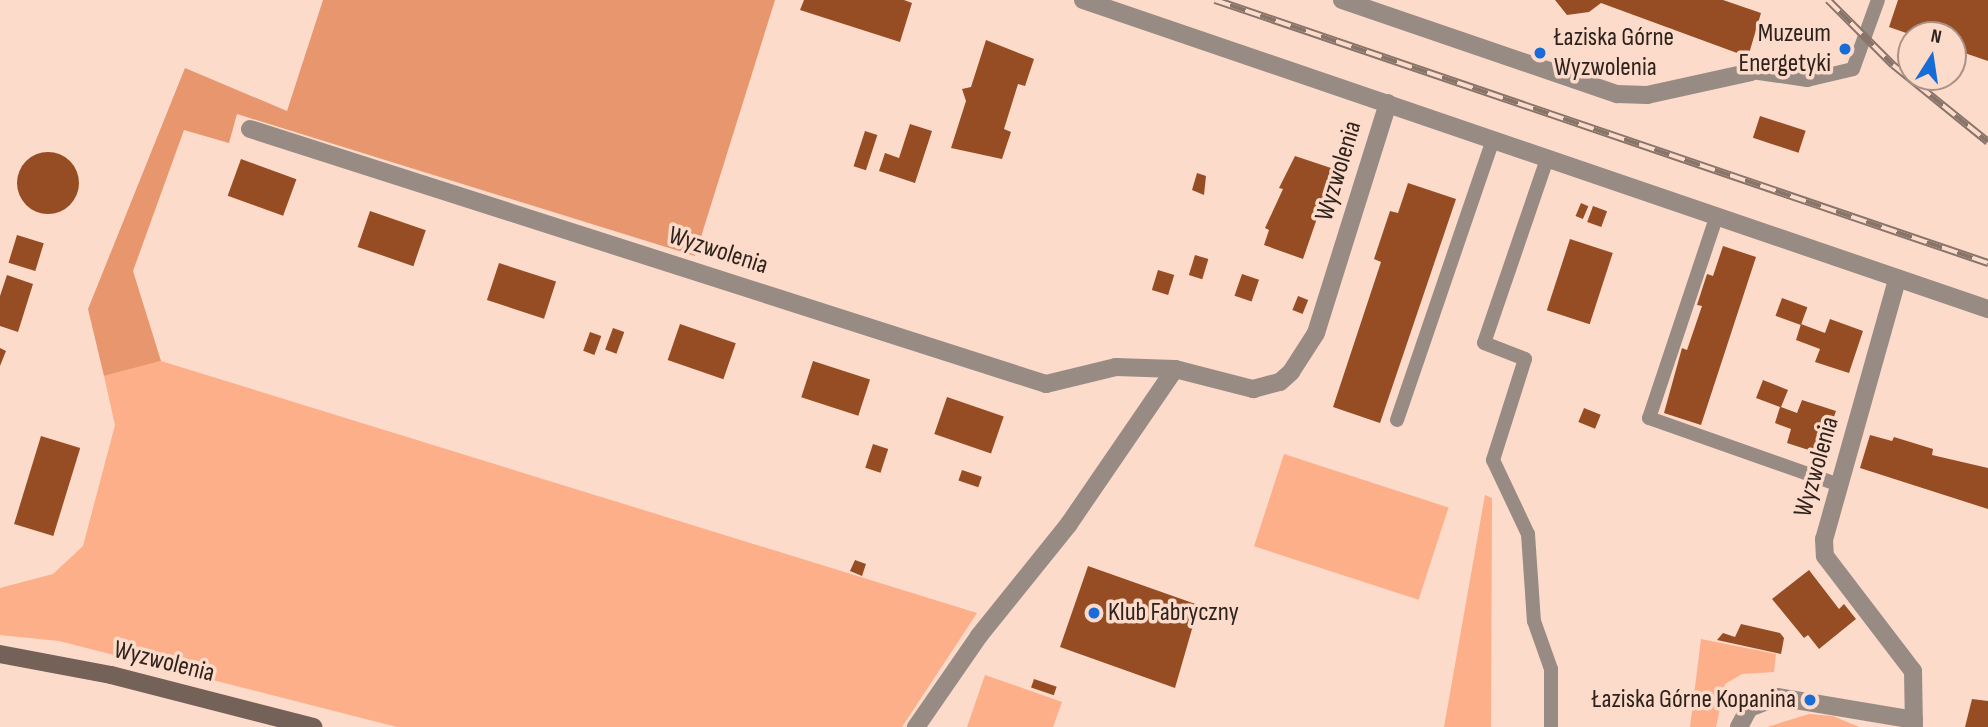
<!DOCTYPE html>
<meta charset="utf-8">
<style>
body{margin:0}
#map{position:relative;width:1988px;height:727px;overflow:hidden;background:#fcdbcb;font-family:"Sofia Sans Condensed",sans-serif}
div>[style]{position:absolute}
.green>*{inset:0;background:#fcaf89;transform-origin:0 0}
.forest>*{inset:0;background:#e8966d}
.building>*{inset:0;background:#974d24;transform-origin:0 0}
.round{border-radius:50%}
.lane>*{height:14px;margin:-7px;padding:0 7px;transform-origin:7px;border-radius:7px;background:#988b84}
.street>*{height:18px;margin:-9px;padding:0 9px;transform-origin:9px;border-radius:9px;background:#988b84}
.secondary>*{height:18px;margin:-9px;padding:0 9px;transform-origin:9px;border-radius:9px;background:#746158}
.rail>*{height:8px;margin-top:-4px;transform-origin:0;background:repeating-linear-gradient(90deg,#fcdbcb 0 16px,#89746a 0 32px);box-sizing:border-box;border-block:2px solid #89746a}
.dots>*{width:19px;height:19px;translate:-50% -50%;box-sizing:border-box;border:4px solid #fcdbcb;border-radius:50%}
span{translate:-50% -50%;white-space:nowrap;text-align:center;line-height:1.15;-webkit-text-stroke:7px #fcdbcb;paint-order:stroke}
.poi-label{font-size:26px;color:#2e221c}
.right{translate:-100% -50%;text-align:right}
.left{translate:0 -50%;text-align:left}
.street-label{font-size:26px;color:#2e221c}
.north{position:absolute;left:1897px;top:21px;width:70px;height:70px;box-sizing:border-box;background:#fcdbcb;border:2px solid #aa9185;border-radius:50%;rotate:12deg;font-size:19px;font-weight:700;line-height:28px;text-align:center;color:#2e221c}
.north::after{content:'';display:block;margin:auto;width:24px;height:32px;background:#176dd7;clip-path:polygon(50% 0,100% 100%,50% 72%,0 100%)}
</style>
<div id="map">
<div class="green">
<div style="clip-path:polygon(161px 361px,977px 613px,902px 727px,397px 727px,59px 641px,0 635px,0 588px,53px 574px,83px 546px,115px 425px,104px 376px)"></div>
<div style="left:1284px;top:454px;width:173px;height:97px;rotate:18deg"></div>
<div style="clip-path:polygon(1485px 495px,1492px 498px,1491px 727px,1444px 727px)"></div>
<div style="clip-path:polygon(1701px 639px,1776px 654px,1774px 672px,1742px 674px,1725px 684px,1716px 727px,1690px 727px)"></div>
<div style="clip-path:polygon(985px 675px,1062px 702px,1053px 727px,967px 727px)"></div>
<div style="clip-path:polygon(1809px 714px,1833px 716px,1859px 727px,1767px 727px)"></div>
</div>
<div class="forest">
<div style="clip-path:polygon(323px 0,775px 0,695px 256px,237px 114px,229px 143px,184px 130px,133px 271px,161px 361px,104px 376px,88px 309px,185px 68px,287px 111px)"></div>
</div>
<div class="building">
<div style="clip-path:polygon(804px 0,904px 0,912px 3px,900px 42px,800px 10px)"></div>
<div style="clip-path:polygon(1555px 0,1723px 0,1761px 13px,1748px 57px,1601px 3px,1589px 12px,1567px 15px)"></div>
<div style="clip-path:polygon(1898px 0,1988px 0,1988px 61px,1953px 49px,1953px 35px,1912px 35px,1889px 27px)"></div>
<div style="clip-path:polygon(986px 40px,1034px 59px,1025px 86px,1018px 84px,1004px 129px,1011px 132px,1002px 159px,951px 148px,966px 101px,962px 89px,971px 87px)"></div>
<div style="left:1760px;top:116px;width:48px;height:23px;rotate:18deg"></div>
<div style="clip-path:polygon(910px 124px,932px 131px,915px 183px,879px 171px,885px 153px,899px 158px)"></div>
<div style="left:865px;top:131px;width:13px;height:37px;rotate:18deg"></div>
<div class="round" style="left:17px;top:152px;width:62px;height:62px"></div>
<div style="clip-path:polygon(1295px 156px,1334px 169px,1303px 259px,1264px 245px,1269px 230px,1265px 228px,1283px 189px,1279px 188px)"></div>
<div style="left:241px;top:159px;width:59px;height:39px;rotate:20deg"></div>
<div style="clip-path:polygon(1197px 173px,1206px 176px,1204px 195px,1192px 190px)"></div>
<div style="clip-path:polygon(1408px 183px,1456px 199px,1380px 423px,1333px 407px,1381px 262px,1374px 259px,1390px 211px,1398px 213px)"></div>
<div style="left:1581px;top:203px;width:8px;height:14px;rotate:23deg"></div>
<div style="left:1593px;top:206px;width:15px;height:17px;rotate:20deg"></div>
<div style="left:370px;top:211px;width:59px;height:38px;rotate:19deg"></div>
<div style="left:17px;top:235px;width:28px;height:29px;rotate:17deg"></div>
<div style="left:1570px;top:239px;width:45px;height:75px;rotate:18deg"></div>
<div style="clip-path:polygon(1723px 246px,1756px 257px,1701px 425px,1664px 413px,1682px 348px,1687px 350px,1702px 306px,1697px 305px,1707px 274px,1713px 276px)"></div>
<div style="left:1195px;top:255px;width:14px;height:21px;rotate:17deg"></div>
<div style="left:499px;top:263px;width:60px;height:39px;rotate:18deg"></div>
<div style="left:1158px;top:270px;width:17px;height:21px;rotate:17deg"></div>
<div style="left:1242px;top:274px;width:18px;height:23px;rotate:19deg"></div>
<div style="clip-path:polygon(7px 275px,33px 284px,18px 332px,0 326px,0 296px)"></div>
<div style="left:1298px;top:296px;width:11px;height:15px;rotate:22deg"></div>
<div style="left:1782px;top:298px;width:27px;height:19px;rotate:20deg"></div>
<div style="clip-path:polygon(1830px 319px,1863px 331px,1849px 373px,1815px 362px,1820px 349px,1796px 340px,1801px 324px,1825px 333px)"></div>
<div style="left:680px;top:324px;width:59px;height:38px;rotate:19deg"></div>
<div style="left:613px;top:328px;width:12px;height:23px;rotate:20deg"></div>
<div style="left:590px;top:332px;width:12px;height:20px;rotate:20deg"></div>
<div style="clip-path:polygon(0 348px,6px 351px,0 366px)"></div>
<div style="left:813px;top:361px;width:60px;height:38px;rotate:18deg"></div>
<div style="clip-path:polygon(1763px 380px,1788px 390px,1781px 407px,1797px 413px,1802px 400px,1836px 411px,1821px 454px,1787px 443px,1791px 429px,1775px 423px,1780px 407px,1756px 398px)"></div>
<div style="left:947px;top:397px;width:60px;height:39px;rotate:19deg"></div>
<div style="left:1584px;top:408px;width:18px;height:15px;rotate:22deg"></div>
<div style="clip-path:polygon(1870px 435px,1892px 441px,1894px 437px,1933px 449px,1932px 455px,1988px 468px,1988px 509px,1860px 468px)"></div>
<div style="left:41px;top:436px;width:41px;height:92px;rotate:17deg"></div>
<div style="left:873px;top:444px;width:16px;height:25px;rotate:18deg"></div>
<div style="left:962px;top:470px;width:21px;height:11px;rotate:19deg"></div>
<div style="clip-path:polygon(855px 560px,866px 564px,862px 576px,850px 571px)"></div>
<div style="clip-path:polygon(1088px 566px,1204px 607px,1192px 629px,1175px 688px,1060px 647px)"></div>
<div style="clip-path:polygon(1809px 570px,1839px 609px,1844px 604px,1856px 619px,1819px 649px,1808px 635px,1804px 638px,1772px 599px)"></div>
<div style="clip-path:polygon(1741px 624px,1780px 633px,1784px 638px,1781px 654px,1717px 640px,1723px 633px,1735px 637px)"></div>
<div style="left:1034px;top:679px;width:24px;height:9px;rotate:19deg"></div>
<div style="clip-path:polygon(1972px 699px,1988px 701px,1988px 727px,1965px 727px)"></div>
</div>
<div class="lane">
<div style="left:1752px;top:72px;width:56px;rotate:8.3deg"></div>
<div style="left:1807px;top:80px;width:47px;rotate:-13.4deg"></div>
<div style="left:1853px;top:69px;width:73px;rotate:-70.1deg"></div>
<div style="left:1547px;top:159px;width:194px;rotate:108.9deg"></div>
<div style="left:1484px;top:343px;width:44px;rotate:21.3deg"></div>
<div style="left:1525px;top:359px;width:106px;rotate:107.6deg"></div>
<div style="left:1493px;top:460px;width:82px;rotate:64.7deg"></div>
<div style="left:1528px;top:534px;width:87px;rotate:86.1deg"></div>
<div style="left:1534px;top:621px;width:51px;rotate:70.5deg"></div>
<div style="left:1551px;top:669px;width:58px;rotate:90deg"></div>
<div style="left:1716px;top:218px;width:211px;rotate:108.5deg"></div>
<div style="left:1649px;top:418px;width:201px;rotate:19.4deg"></div>
<div style="left:1397px;top:420px;width:296px;rotate:-71.1deg"></div>
</div>
<div class="street">
<div style="left:1083px;top:0;width:956px;rotate:18.85deg"></div>
<div style="left:1342px;top:0;width:291px;rotate:18.9deg"></div>
<div style="left:1617px;top:94px;width:30px;rotate:2deg"></div>
<div style="left:1647px;top:95px;width:107px;rotate:-12.4deg"></div>
<div style="left:250px;top:129px;width:836px;rotate:17.76deg"></div>
<div style="left:1046px;top:384px;width:72px;rotate:-13.7deg"></div>
<div style="left:1116px;top:367px;width:59px;rotate:1.9deg"></div>
<div style="left:1175px;top:369px;width:188px;rotate:124.4deg"></div>
<div style="left:1069px;top:524px;width:144px;rotate:128.8deg"></div>
<div style="left:979px;top:636px;width:111px;rotate:124.7deg"></div>
<div style="left:1897px;top:280px;width:269px;rotate:105.7deg"></div>
<div style="left:1824px;top:539px;width:17px;rotate:87deg"></div>
<div style="left:1825px;top:556px;width:145px;rotate:52.6deg"></div>
<div style="left:1913px;top:671px;width:56px;rotate:89deg"></div>
<div style="left:1175px;top:369px;width:81px;rotate:14.4deg"></div>
<div style="left:1253px;top:389px;width:28px;rotate:-15deg"></div>
<div style="left:1280px;top:382px;width:15px;rotate:-42deg"></div>
<div style="left:1291px;top:372px;width:46px;rotate:-57.3deg"></div>
<div style="left:1316px;top:333px;width:241px;rotate:-72.6deg"></div>
<div style="left:1739px;top:727px;width:21px;rotate:-62deg"></div>
<div style="left:1749px;top:708px;width:30px;rotate:-21deg"></div>
<div style="left:1777px;top:697px;width:139px;rotate:9.5deg"></div>
</div>
<div class="secondary">
<div style="left:0;top:654px;width:113px;rotate:10.7deg"></div>
<div style="left:111px;top:675px;width:209px;rotate:14.4deg"></div>
</div>
<div class="rail">
<div style="left:1215px;top:0;width:817px;rotate:18.79deg"></div>
<div style="left:1828px;top:0;width:92px;rotate:45deg"></div>
<div style="left:1893px;top:65px;width:122px;rotate:39deg"></div>
</div>
<div class="dots">
<div style="left:1845px;top:49px;background:#176dd7"></div>
<div style="left:1540px;top:53px;background:#176dd7"></div>
<div style="left:1094px;top:613px;background:#176dd7"></div>
<div style="left:1810px;top:700px;background:#176dd7"></div>
</div>
<div class="poi-label">
<span class="right" style="left:1831px;top:49px">Muzeum<br>Energetyki</span>
<span class="left" style="left:1554px;top:53px">Łaziska Górne<br>Wyzwolenia</span>
<span class="left" style="left:1108px;top:613px">Klub Fabryczny</span>
<span class="right" style="left:1796px;top:700px">Łaziska Górne Kopanina</span>
</div>
<div class="street-label">
<span style="left:1339px;top:171px;rotate:-73deg">Wyzwolenia</span>
<span style="left:718px;top:251px;rotate:18deg">Wyzwolenia</span>
<span style="left:1817px;top:467px;rotate:-74deg">Wyzwolenia</span>
<span style="left:164px;top:662px;rotate:14deg">Wyzwolenia</span>
</div>
<div class="north">N</div>
</div>
